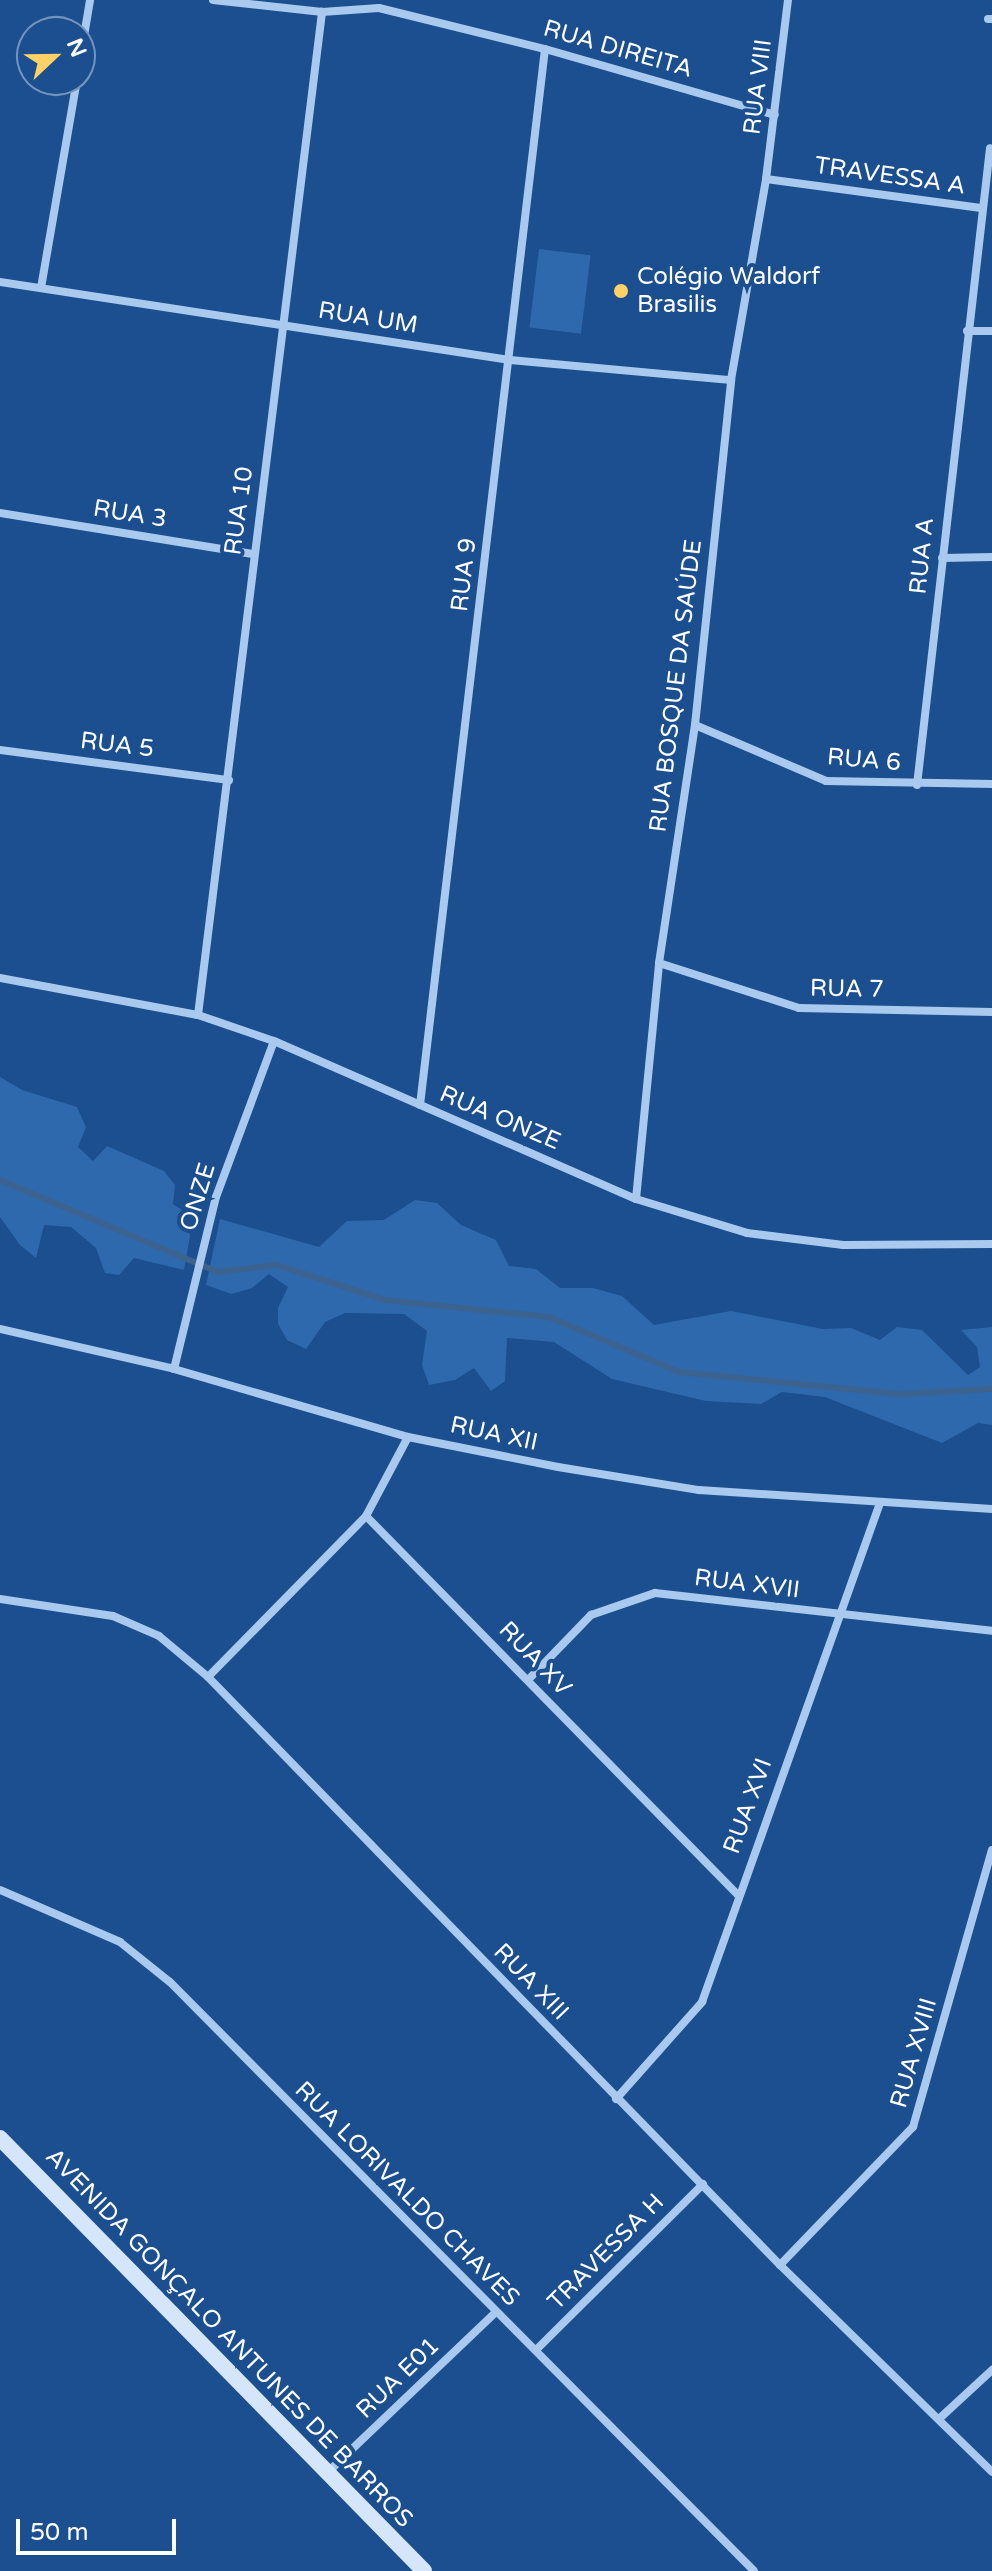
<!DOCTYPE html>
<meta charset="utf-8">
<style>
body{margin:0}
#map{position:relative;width:992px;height:2571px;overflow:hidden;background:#1b4f8f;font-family:"Varela Round",sans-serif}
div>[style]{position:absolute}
.green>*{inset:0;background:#2e69ad;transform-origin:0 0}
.stream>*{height:6px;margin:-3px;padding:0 3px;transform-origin:3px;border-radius:3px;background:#3c6290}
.minor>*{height:8px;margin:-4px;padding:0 4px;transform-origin:4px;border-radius:4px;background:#a9c9ee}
.secondary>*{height:16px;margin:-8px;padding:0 8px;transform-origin:8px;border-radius:8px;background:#d6e6fa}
.dots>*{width:22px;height:22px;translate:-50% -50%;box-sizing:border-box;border:4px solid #1b4f8f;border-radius:50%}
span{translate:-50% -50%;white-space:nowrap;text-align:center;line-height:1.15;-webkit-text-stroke:8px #1b4f8f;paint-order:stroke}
.street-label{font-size:24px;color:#fff}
.poi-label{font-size:24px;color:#fff}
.left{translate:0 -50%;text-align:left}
.north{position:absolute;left:16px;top:16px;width:80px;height:80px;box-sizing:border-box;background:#1b4f8f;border:2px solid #7695bc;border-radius:50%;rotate:68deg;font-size:22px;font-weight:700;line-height:32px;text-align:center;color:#fff}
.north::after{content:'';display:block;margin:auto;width:28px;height:36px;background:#ffd166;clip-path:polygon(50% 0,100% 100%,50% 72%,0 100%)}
.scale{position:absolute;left:16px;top:2519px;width:160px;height:36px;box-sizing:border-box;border:4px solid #fff;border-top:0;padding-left:10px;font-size:24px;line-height:28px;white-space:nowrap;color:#fff;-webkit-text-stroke:6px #1b4f8f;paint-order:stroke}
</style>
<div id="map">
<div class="green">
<div style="left:539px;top:249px;width:52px;height:79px;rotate:7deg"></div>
<div style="clip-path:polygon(0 1077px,22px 1090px,77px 1107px,86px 1127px,78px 1147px,93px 1161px,107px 1146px,164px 1171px,175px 1185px,173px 1204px,182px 1210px,190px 1236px,184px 1270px,134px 1258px,119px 1275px,105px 1273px,96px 1248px,71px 1227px,44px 1225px,36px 1258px,20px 1245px,0 1217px)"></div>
<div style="clip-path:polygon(415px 1200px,437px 1203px,461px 1225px,496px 1240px,509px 1266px,536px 1269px,560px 1288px,593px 1288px,622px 1296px,654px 1325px,731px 1311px,823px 1329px,851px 1328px,880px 1340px,897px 1327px,922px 1330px,968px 1375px,980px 1367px,977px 1347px,961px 1330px,992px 1327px,992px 1425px,978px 1423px,942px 1443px,825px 1397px,782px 1392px,761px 1404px,706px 1401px,612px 1379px,554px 1342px,507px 1338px,505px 1381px,491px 1391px,474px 1368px,455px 1380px,429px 1385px,422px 1365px,427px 1331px,404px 1314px,345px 1313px,325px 1322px,306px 1349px,287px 1340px,278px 1324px,278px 1308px,288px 1287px,269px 1274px,252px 1288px,231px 1294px,206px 1285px,220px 1219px,319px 1247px,347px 1221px,384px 1220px)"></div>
</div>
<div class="stream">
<div style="left:0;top:1180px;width:237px;rotate:22.9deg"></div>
<div style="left:218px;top:1272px;width:59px;rotate:-6.8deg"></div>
<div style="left:277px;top:1265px;width:114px;rotate:18deg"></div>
<div style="left:385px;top:1300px;width:165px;rotate:5.9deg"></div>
<div style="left:549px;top:1317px;width:141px;rotate:22.9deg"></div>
<div style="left:679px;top:1372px;width:223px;rotate:5.7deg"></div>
<div style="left:901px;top:1394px;width:91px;rotate:-3.1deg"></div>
</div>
<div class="minor">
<div style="left:213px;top:0;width:110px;rotate:6.3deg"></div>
<div style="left:322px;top:12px;width:57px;rotate:-4deg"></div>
<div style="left:379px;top:8px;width:171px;rotate:13.9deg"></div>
<div style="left:545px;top:49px;width:239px;rotate:16deg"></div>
<div style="left:988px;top:19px;width:4px"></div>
<div style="left:80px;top:60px;width:61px;rotate:-80.5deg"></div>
<div style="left:766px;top:179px;width:217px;rotate:7.7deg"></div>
<div style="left:0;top:282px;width:516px;rotate:8.7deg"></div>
<div style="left:510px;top:360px;width:222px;rotate:5.2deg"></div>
<div style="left:41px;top:288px;width:211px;rotate:-80.2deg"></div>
<div style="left:967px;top:331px;width:25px"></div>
<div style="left:0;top:513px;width:256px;rotate:9.2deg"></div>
<div style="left:942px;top:558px;width:50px;rotate:-1.1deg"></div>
<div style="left:695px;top:725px;width:142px;rotate:23.1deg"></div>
<div style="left:826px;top:781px;width:166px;rotate:1deg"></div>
<div style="left:0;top:750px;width:231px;rotate:7.5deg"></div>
<div style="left:917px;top:785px;width:641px;rotate:-83.46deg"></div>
<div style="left:659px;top:963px;width:147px;rotate:17.8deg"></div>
<div style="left:799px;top:1008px;width:193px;rotate:1.2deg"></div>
<div style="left:0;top:978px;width:201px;rotate:10.6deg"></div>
<div style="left:198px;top:1015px;width:80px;rotate:18.9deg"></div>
<div style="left:274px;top:1041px;width:395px;rotate:23.6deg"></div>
<div style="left:636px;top:1199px;width:116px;rotate:17deg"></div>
<div style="left:747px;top:1233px;width:97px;rotate:7.1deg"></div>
<div style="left:843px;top:1245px;width:149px;rotate:-0.4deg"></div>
<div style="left:198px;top:1015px;width:1011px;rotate:-82.95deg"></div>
<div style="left:420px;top:1105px;width:1063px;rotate:-83.25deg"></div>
<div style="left:636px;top:1199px;width:237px;rotate:-84.4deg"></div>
<div style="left:659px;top:963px;width:241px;rotate:-81.4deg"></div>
<div style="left:695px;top:725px;width:347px;rotate:-84deg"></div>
<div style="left:731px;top:380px;width:204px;rotate:-80.1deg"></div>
<div style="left:766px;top:179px;width:180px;rotate:-83deg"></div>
<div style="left:0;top:1329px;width:179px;rotate:12.9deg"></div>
<div style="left:174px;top:1369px;width:244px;rotate:16.2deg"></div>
<div style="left:408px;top:1437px;width:153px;rotate:11.3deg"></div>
<div style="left:558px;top:1467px;width:143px;rotate:9.3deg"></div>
<div style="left:699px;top:1490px;width:294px;rotate:3.7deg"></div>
<div style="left:174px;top:1369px;width:177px;rotate:-76.3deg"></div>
<div style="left:216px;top:1197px;width:166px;rotate:-69.6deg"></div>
<div style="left:408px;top:1437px;width:89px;rotate:118deg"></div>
<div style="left:366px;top:1516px;width:530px;rotate:45.54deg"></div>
<div style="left:0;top:1599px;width:114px;rotate:8.6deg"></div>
<div style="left:113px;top:1616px;width:50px;rotate:23.5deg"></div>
<div style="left:159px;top:1636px;width:64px;rotate:39.9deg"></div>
<div style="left:208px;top:1677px;width:820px;rotate:45.79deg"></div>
<div style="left:780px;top:2265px;width:296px;rotate:44.3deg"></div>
<div style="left:208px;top:1677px;width:226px;rotate:-45.5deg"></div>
<div style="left:528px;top:1680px;width:91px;rotate:-45.9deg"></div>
<div style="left:591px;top:1615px;width:68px;rotate:-19deg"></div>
<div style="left:655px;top:1593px;width:339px;rotate:6.4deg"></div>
<div style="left:0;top:1890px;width:131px;rotate:23.4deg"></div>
<div style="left:120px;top:1942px;width:64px;rotate:38.7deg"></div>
<div style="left:170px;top:1982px;width:829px;rotate:45.24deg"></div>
<div style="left:616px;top:2099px;width:130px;rotate:-48.4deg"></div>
<div style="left:702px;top:2002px;width:530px;rotate:-70.37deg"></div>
<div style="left:780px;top:2265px;width:192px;rotate:-46.1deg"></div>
<div style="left:913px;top:2127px;width:288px;rotate:-74.1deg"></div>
<div style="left:537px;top:2349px;width:234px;rotate:-44.8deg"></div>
<div style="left:940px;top:2418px;width:71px;rotate:-42.7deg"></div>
<div style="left:328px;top:2472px;width:231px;rotate:-43.6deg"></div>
</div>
<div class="secondary">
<div style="left:0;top:2138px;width:606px;rotate:45.6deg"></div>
</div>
<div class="dots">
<div style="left:621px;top:291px;background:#ffd166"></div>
</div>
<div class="street-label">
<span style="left:618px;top:49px;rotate:16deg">RUA DIREITA</span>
<span style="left:758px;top:87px;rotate:-83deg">RUA VIII</span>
<span style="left:890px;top:176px;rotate:8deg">TRAVESSA A</span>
<span style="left:368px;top:318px;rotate:9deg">RUA UM</span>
<span style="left:239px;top:511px;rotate:-82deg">RUA 10</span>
<span style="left:130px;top:514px;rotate:9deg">RUA 3</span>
<span style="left:922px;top:556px;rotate:-84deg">RUA A</span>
<span style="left:464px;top:575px;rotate:-83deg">RUA 9</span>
<span style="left:676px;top:686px;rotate:-83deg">RUA BOSQUE DA SAÚDE</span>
<span style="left:117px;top:745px;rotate:7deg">RUA 5</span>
<span style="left:864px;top:760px;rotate:5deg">RUA 6</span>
<span style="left:847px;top:989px;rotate:1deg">RUA 7</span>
<span style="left:500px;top:1118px;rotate:23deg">RUA ONZE</span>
<span style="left:198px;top:1197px;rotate:-73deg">ONZE</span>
<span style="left:494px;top:1434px;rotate:12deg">RUA XII</span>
<span style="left:747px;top:1584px;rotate:7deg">RUA XVII</span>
<span style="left:535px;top:1659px;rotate:46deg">RUA XV</span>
<span style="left:748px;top:1806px;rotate:-70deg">RUA XVI</span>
<span style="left:531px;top:1982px;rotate:46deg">RUA XIII</span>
<span style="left:914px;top:2053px;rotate:-74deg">RUA XVIII</span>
<span style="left:407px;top:2194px;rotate:45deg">RUA LORIVALDO CHAVES</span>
<span style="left:606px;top:2252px;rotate:-45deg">TRAVESSA H</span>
<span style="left:229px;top:2338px;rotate:46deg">AVENIDA GONÇALO ANTUNES DE BARROS</span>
<span style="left:398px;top:2378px;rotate:-44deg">RUA E01</span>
</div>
<div class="poi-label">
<span class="left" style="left:637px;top:291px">Colégio Waldorf<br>Brasilis</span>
</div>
<div class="north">N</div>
<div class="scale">50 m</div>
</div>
